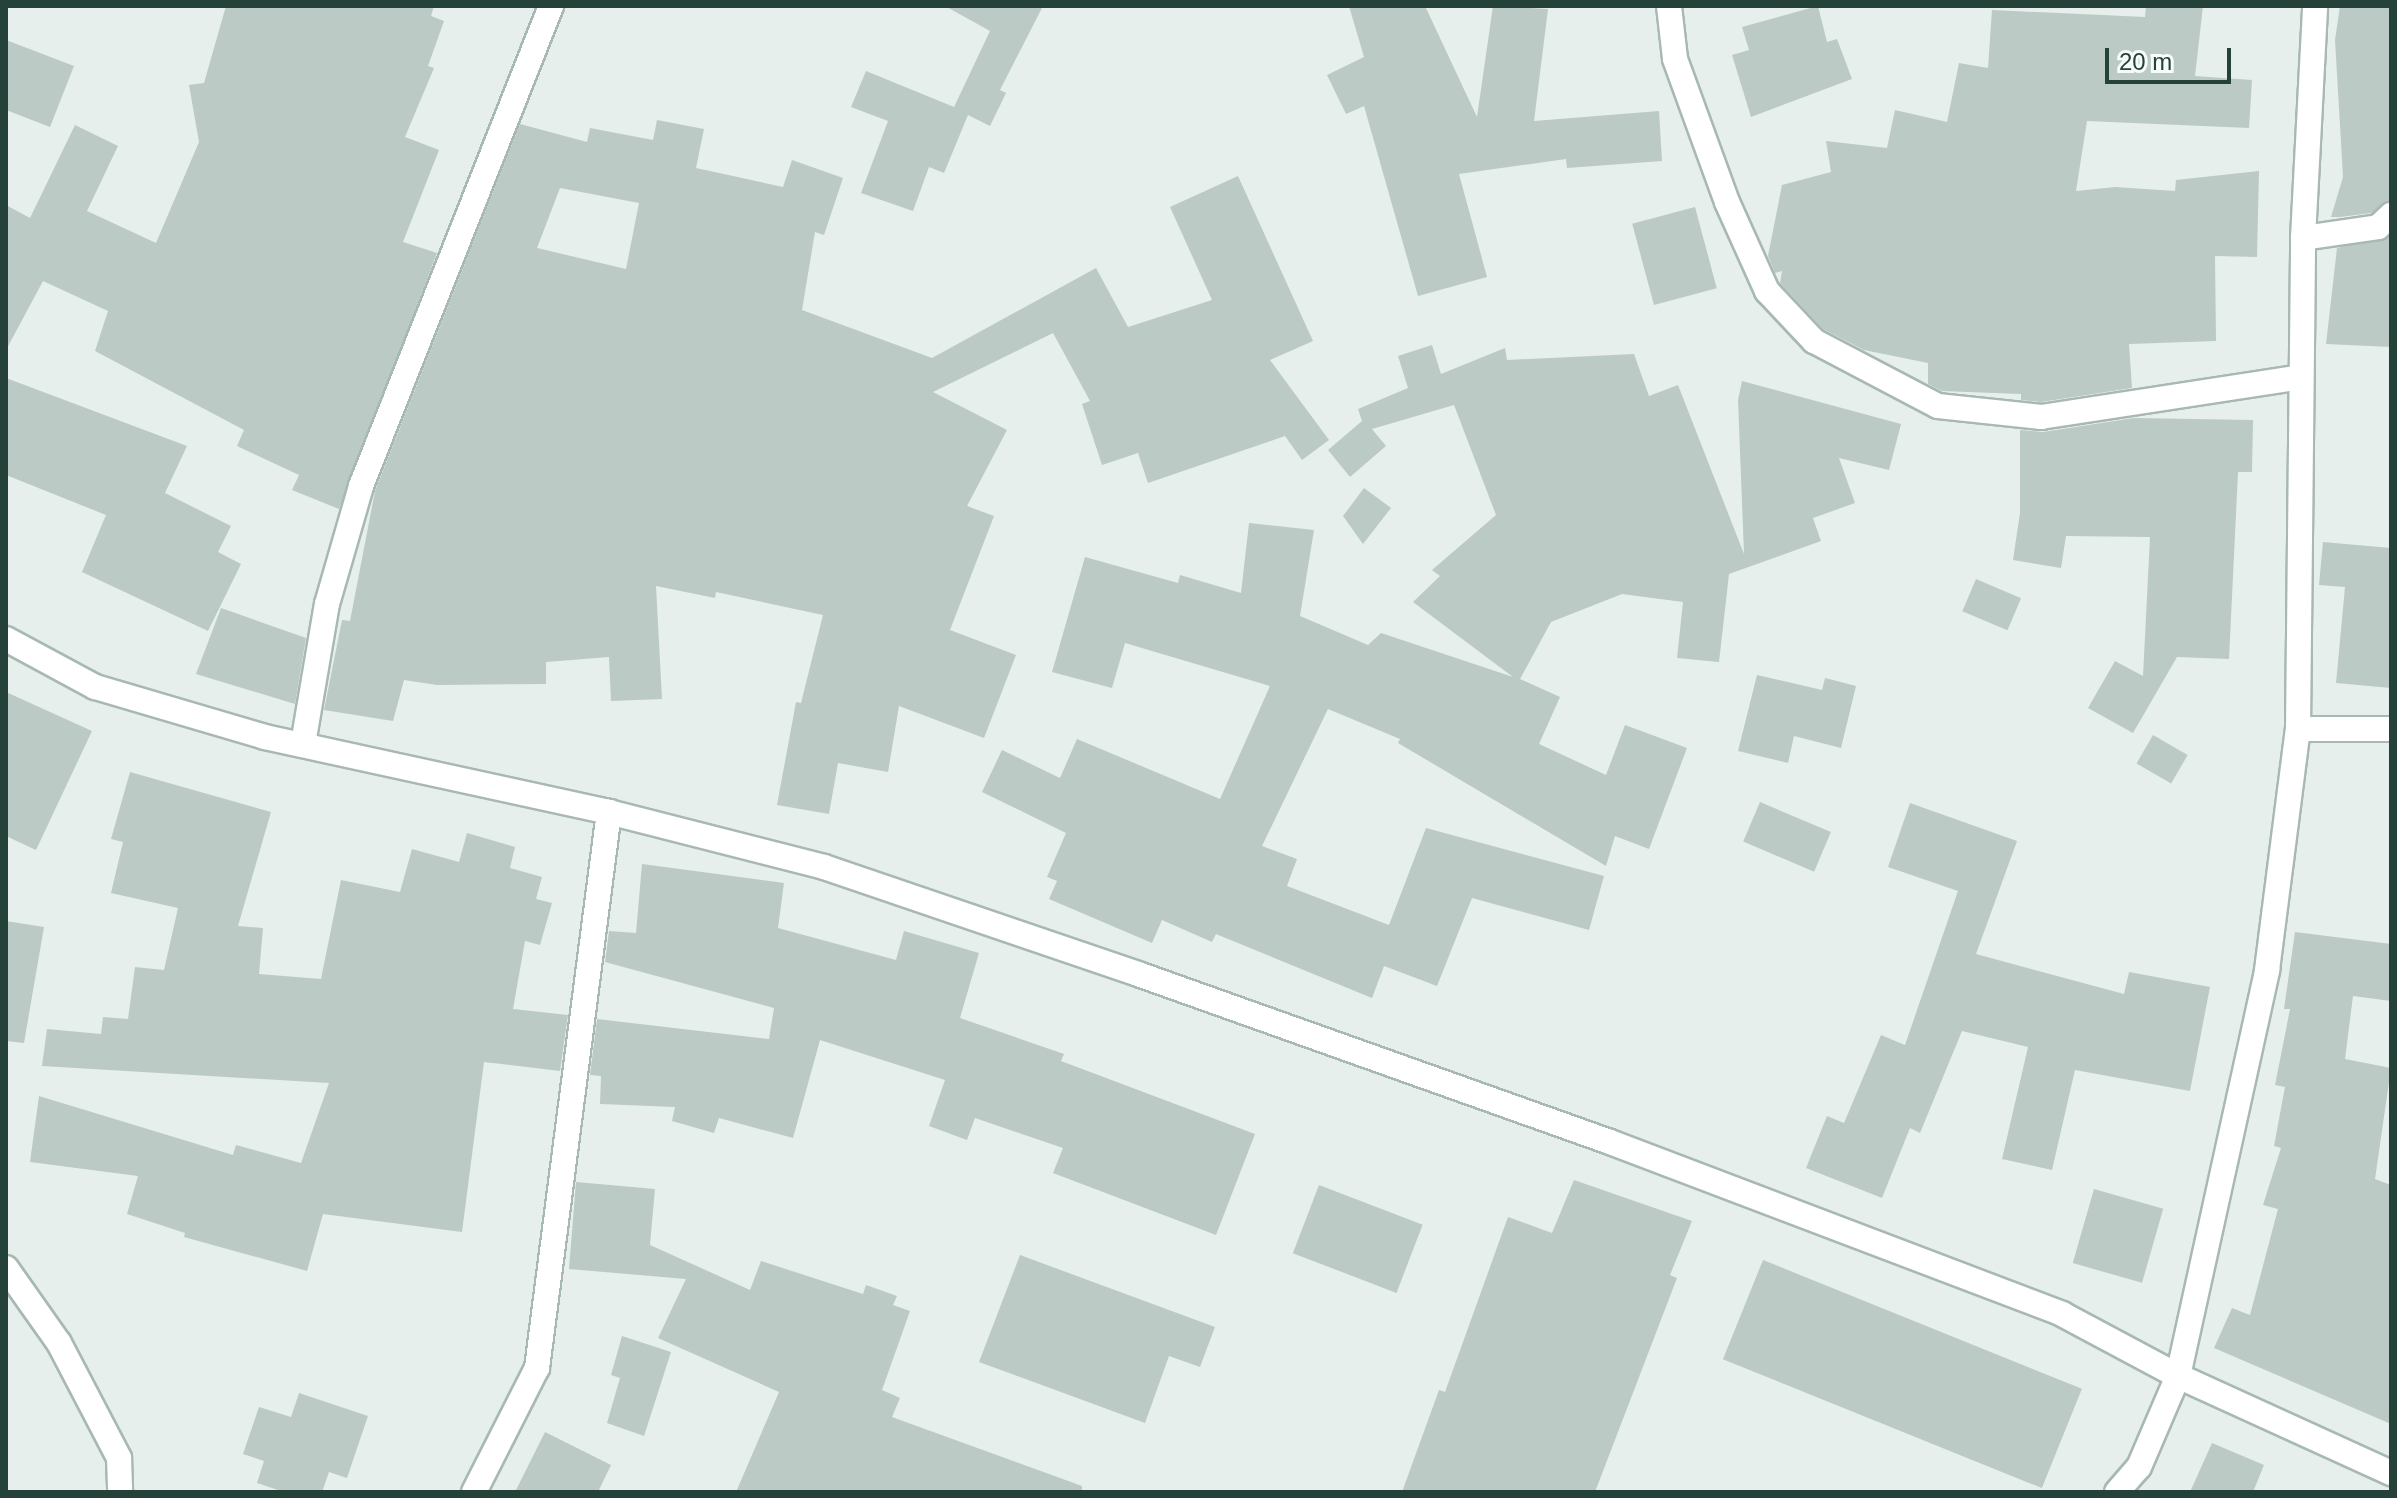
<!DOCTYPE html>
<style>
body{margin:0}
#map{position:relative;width:2397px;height:1498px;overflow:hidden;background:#e6efeb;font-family:Arial,sans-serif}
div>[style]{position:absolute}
.building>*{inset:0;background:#bbcac4;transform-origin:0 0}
.roads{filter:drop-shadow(2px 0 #a8b8b2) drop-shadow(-2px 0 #a8b8b2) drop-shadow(0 2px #a8b8b2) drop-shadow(0 -2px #a8b8b2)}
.minor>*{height:24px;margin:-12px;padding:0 12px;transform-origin:12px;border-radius:12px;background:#fff}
.tertiary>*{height:24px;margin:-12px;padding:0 12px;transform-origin:12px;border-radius:12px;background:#fff}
span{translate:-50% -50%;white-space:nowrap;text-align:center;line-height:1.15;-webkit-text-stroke:6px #f7fbf9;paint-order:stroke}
.frame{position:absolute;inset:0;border:8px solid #24423a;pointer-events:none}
.scale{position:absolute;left:2105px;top:48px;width:126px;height:36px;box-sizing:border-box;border:4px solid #24423a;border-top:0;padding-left:10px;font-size:24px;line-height:28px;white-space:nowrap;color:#24423a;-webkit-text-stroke:6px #f7fbf9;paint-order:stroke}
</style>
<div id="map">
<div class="building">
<div style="clip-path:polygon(226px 6px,434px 6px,431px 16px,444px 21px,428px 66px,434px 68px,405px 137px,439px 150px,403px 242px,437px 253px,339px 509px,292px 490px,299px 475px,237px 446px,244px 430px,95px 351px,108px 311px,43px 281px,6px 350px,6px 205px,30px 218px,75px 125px,118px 146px,87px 211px,156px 243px,199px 142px,189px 85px,204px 83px)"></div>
<div style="clip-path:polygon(945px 6px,1043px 6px,1000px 90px,1006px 93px,990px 126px,968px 115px,944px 173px,929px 167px,913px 211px,861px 193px,888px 121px,851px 107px,866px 71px,954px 107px,990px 31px)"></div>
<div style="clip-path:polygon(1349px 6px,1425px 6px,1477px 117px,1493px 6px,1548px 9px,1534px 121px,1659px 111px,1662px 161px,1567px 168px,1566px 159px,1459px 174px,1487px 277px,1418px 296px,1364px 106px,1346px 114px,1327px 75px,1364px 57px)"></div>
<div style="clip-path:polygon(1818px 6px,1827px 42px,1837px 39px,1852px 79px,1751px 117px,1732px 55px,1749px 50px,1742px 27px)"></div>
<div style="clip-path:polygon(2146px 6px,2203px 6px,2195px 76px,2252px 80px,2249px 128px,2087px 121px,2076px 191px,2115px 187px,2175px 191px,2176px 180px,2259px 171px,2257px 257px,2215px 256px,2216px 341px,2129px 344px,2132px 388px,2041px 402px,2021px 400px,2021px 394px,1942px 391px,1928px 384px,1928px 363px,1864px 350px,1823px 329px,1780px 283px,1782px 271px,1775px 273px,1768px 256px,1782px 185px,1831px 172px,1826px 141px,1887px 148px,1895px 110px,1947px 122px,1959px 63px,1988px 68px,1992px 10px,2145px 17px)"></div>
<div style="clip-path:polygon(2340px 6px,2391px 6px,2391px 200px,2371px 213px,2340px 217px,2331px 217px,2343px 177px,2335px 40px)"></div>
<div style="clip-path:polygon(6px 40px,74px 66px,50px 127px,6px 110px)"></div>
<div style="clip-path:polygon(evenodd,657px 120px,704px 129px,696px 168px,783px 187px,792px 160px,843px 178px,824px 235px,815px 232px,802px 310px,932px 358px,1096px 268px,1128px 327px,1212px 300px,1170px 207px,1238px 176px,1313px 341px,1270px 360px,1329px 440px,1302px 460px,1285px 436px,1148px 483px,1138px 453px,1102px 465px,1082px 404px,1090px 401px,1053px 333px,933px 392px,1007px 430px,967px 506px,994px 516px,950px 630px,1016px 655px,984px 738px,899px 706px,888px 772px,838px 763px,829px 814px,777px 805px,796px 702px,801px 703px,823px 615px,716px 592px,715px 598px,656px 586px,662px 699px,611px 701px,609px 657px,546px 662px,546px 684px,437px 685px,404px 680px,393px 721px,324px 710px,342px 620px,350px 621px,375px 491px,520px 124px,587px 142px,590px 128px,653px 140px,657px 120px,560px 188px,639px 203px,626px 269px,537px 248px,560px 188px)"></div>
<div style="left:1695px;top:207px;width:84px;height:65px;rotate:75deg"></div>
<div style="clip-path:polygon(2391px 235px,2391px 347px,2326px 344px,2337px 248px)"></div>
<div style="clip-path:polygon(1432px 345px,1441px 374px,1505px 348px,1507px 360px,1634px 354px,1649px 396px,1678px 385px,1744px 554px,1738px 400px,1742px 381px,1901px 424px,1889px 470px,1839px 458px,1855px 503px,1813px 518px,1821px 541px,1729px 574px,1719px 662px,1677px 658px,1683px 602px,1622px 594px,1551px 622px,1520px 679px,1560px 697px,1539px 744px,1606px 775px,1625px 725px,1687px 748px,1649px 849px,1615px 836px,1606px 866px,1398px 743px,1400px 739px,1328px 709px,1262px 846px,1297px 859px,1287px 886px,1389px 925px,1426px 828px,1604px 876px,1589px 930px,1472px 898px,1437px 986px,1384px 966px,1372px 998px,1216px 934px,1212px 942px,1162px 920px,1152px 943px,1049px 899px,1057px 881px,1047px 877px,1066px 833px,982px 792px,1002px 750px,1060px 778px,1077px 739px,1220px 799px,1270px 686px,1125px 643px,1112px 688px,1052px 672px,1085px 557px,1178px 583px,1180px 575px,1241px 593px,1249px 523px,1314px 530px,1300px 616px,1368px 645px,1381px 633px,1513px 677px,1413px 602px,1440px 576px,1432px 570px,1496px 515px,1454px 405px,1372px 429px,1386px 446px,1350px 477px,1328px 450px,1362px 421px,1358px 409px,1408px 388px,1398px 356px)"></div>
<div style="clip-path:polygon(6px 378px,187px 446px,165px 493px,231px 526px,218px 552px,241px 564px,208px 631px,82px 572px,106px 515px,6px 475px)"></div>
<div style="clip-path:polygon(2134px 418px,2253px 420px,2252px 472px,2238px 472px,2229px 659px,2177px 657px,2133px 733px,2088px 708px,2115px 661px,2143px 676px,2150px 537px,2066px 536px,2061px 568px,2013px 560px,2020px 513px,2020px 430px,2043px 432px)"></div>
<div style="clip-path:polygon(1364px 488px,1391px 508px,1363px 544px,1343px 516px)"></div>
<div style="clip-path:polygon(2323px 542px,2391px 548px,2391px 688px,2336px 683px,2345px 587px,2319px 585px)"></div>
<div style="left:1976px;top:579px;width:49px;height:35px;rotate:23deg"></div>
<div style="clip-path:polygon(221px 608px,306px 638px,295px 704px,196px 674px)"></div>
<div style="clip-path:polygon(1757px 675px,1822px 690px,1825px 678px,1856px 686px,1841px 748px,1794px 736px,1788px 763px,1738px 751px)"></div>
<div style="clip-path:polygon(6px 692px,92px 731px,36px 850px,6px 836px)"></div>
<div style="left:2153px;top:735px;width:40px;height:33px;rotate:30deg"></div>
<div style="clip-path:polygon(130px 772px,271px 812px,238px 926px,263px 928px,259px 974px,321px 979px,341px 880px,400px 892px,412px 849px,459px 862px,467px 833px,515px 847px,510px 868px,542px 877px,536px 899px,552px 903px,540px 945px,525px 941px,513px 1009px,568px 1015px,560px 1071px,484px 1062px,462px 1232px,323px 1214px,307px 1271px,184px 1237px,185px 1233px,127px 1214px,138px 1176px,30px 1162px,39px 1096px,233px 1155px,236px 1145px,301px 1163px,329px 1083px,42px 1066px,47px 1029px,101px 1034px,103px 1017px,128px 1019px,135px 967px,164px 970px,178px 908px,111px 893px,123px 842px,111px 839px)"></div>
<div style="left:1760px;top:802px;width:77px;height:43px;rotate:23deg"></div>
<div style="clip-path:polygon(1910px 803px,2017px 841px,1976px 954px,2124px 994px,2129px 972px,2210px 987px,2190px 1091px,2075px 1070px,2052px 1170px,2002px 1159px,2028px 1047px,1962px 1031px,1920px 1133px,1910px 1128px,1882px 1198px,1806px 1168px,1827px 1116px,1844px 1123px,1881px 1035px,1905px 1045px,1958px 891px,1888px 867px)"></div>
<div style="clip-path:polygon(642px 864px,784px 883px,778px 928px,896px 960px,904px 931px,979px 953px,960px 1018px,1064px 1054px,1061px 1061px,1255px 1134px,1216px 1235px,1053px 1173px,1063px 1148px,975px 1118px,967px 1140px,929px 1126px,945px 1080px,820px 1040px,793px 1138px,719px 1118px,714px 1133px,672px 1121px,675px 1107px,600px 1104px,601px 1076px,590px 1075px,597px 1019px,769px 1039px,774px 1008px,605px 962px,609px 931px,636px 933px)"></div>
<div style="clip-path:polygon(6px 921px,44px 927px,24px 1043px,6px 1041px)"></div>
<div style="clip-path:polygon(2295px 932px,2391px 944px,2391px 1001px,2353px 996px,2345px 1059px,2391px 1068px,2375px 1179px,2391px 1185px,2391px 1424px,2214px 1348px,2232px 1308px,2250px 1315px,2278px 1209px,2263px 1205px,2281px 1148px,2274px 1146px,2285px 1087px,2275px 1085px,2290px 1009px,2284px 1009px)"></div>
<div style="clip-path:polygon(1574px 1180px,1692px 1221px,1670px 1275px,1677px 1278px,1595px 1492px,1402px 1492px,1439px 1390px,1445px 1392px,1508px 1217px,1552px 1233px)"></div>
<div style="clip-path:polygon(576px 1182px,655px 1189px,650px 1245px,750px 1290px,761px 1261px,863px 1294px,866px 1285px,897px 1296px,893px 1305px,910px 1311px,882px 1390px,900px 1398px,892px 1417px,1082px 1486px,1082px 1492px,736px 1492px,779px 1392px,658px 1338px,686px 1279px,569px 1269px)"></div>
<div style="left:1319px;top:1185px;width:111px;height:73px;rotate:21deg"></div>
<div style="left:2094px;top:1189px;width:72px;height:77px;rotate:16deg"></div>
<div style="clip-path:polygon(1020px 1255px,1215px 1327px,1200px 1367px,1169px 1356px,1145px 1423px,979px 1362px)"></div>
<div style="left:1763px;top:1260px;width:344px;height:107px;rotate:22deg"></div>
<div style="clip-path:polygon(622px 1336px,671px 1352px,644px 1436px,607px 1423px,620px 1378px,611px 1375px)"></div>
<div style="clip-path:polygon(299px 1393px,368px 1416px,347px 1478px,329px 1472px,322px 1492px,284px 1492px,257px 1483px,264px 1461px,243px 1454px,259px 1407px,291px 1417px)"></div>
<div style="clip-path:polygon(545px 1432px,611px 1465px,598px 1492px,515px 1492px)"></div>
<div style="clip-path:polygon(2212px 1443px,2264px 1465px,2253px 1492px,2190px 1492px)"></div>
</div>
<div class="roads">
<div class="minor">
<div style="left:1669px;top:6px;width:53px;rotate:83.5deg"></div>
<div style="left:1675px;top:59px;width:152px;rotate:70deg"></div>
<div style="left:1727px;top:202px;width:98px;rotate:65.8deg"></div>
<div style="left:1767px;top:291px;width:69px;rotate:46.8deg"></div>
<div style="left:1814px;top:341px;width:140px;rotate:27.7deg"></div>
<div style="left:1938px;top:406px;width:104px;rotate:6.1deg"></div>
<div style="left:2041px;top:417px;width:263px;rotate:-8.7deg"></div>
<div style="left:2303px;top:238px;width:76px;rotate:-8.3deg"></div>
<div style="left:2378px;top:227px;width:18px;rotate:-43deg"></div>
<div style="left:2298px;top:729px;width:93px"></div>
<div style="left:303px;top:744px;width:142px;rotate:-80.3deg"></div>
<div style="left:327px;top:604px;width:123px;rotate:-73.9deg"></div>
<div style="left:361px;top:486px;width:516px;rotate:-68.4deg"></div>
<div style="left:6px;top:1268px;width:92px;rotate:54.8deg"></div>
<div style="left:59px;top:1343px;width:130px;rotate:62.4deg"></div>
<div style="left:119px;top:1458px;width:34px;rotate:88deg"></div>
<div style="left:474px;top:1492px;width:139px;rotate:-63.1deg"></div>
<div style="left:537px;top:1368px;width:561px;rotate:-82.62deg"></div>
<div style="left:2117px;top:1492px;width:33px;rotate:-49deg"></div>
<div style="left:2139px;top:1467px;width:99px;rotate:-66.8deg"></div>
<div style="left:2178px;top:1376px;width:416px;rotate:-77.6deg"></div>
<div style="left:2267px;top:970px;width:243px;rotate:-82.7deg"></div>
<div style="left:2298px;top:729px;width:491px;rotate:-89.4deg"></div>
<div style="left:2303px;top:238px;width:232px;rotate:-87deg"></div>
</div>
<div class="tertiary">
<div style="left:6px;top:639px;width:101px;rotate:28.3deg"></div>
<div style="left:95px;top:687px;width:177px;rotate:16.4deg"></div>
<div style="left:265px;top:737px;width:352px;rotate:12.3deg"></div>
<div style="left:609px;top:812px;width:222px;rotate:14.3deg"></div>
<div style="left:824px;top:867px;width:332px;rotate:18.8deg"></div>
<div style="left:1138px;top:974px;width:501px;rotate:19.59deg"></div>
<div style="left:1610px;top:1142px;width:484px;rotate:20.8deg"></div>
<div style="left:2062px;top:1314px;width:132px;rotate:28.1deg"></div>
<div style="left:2178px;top:1376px;width:234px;rotate:24.5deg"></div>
</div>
</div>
<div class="frame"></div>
<div class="scale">20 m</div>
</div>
